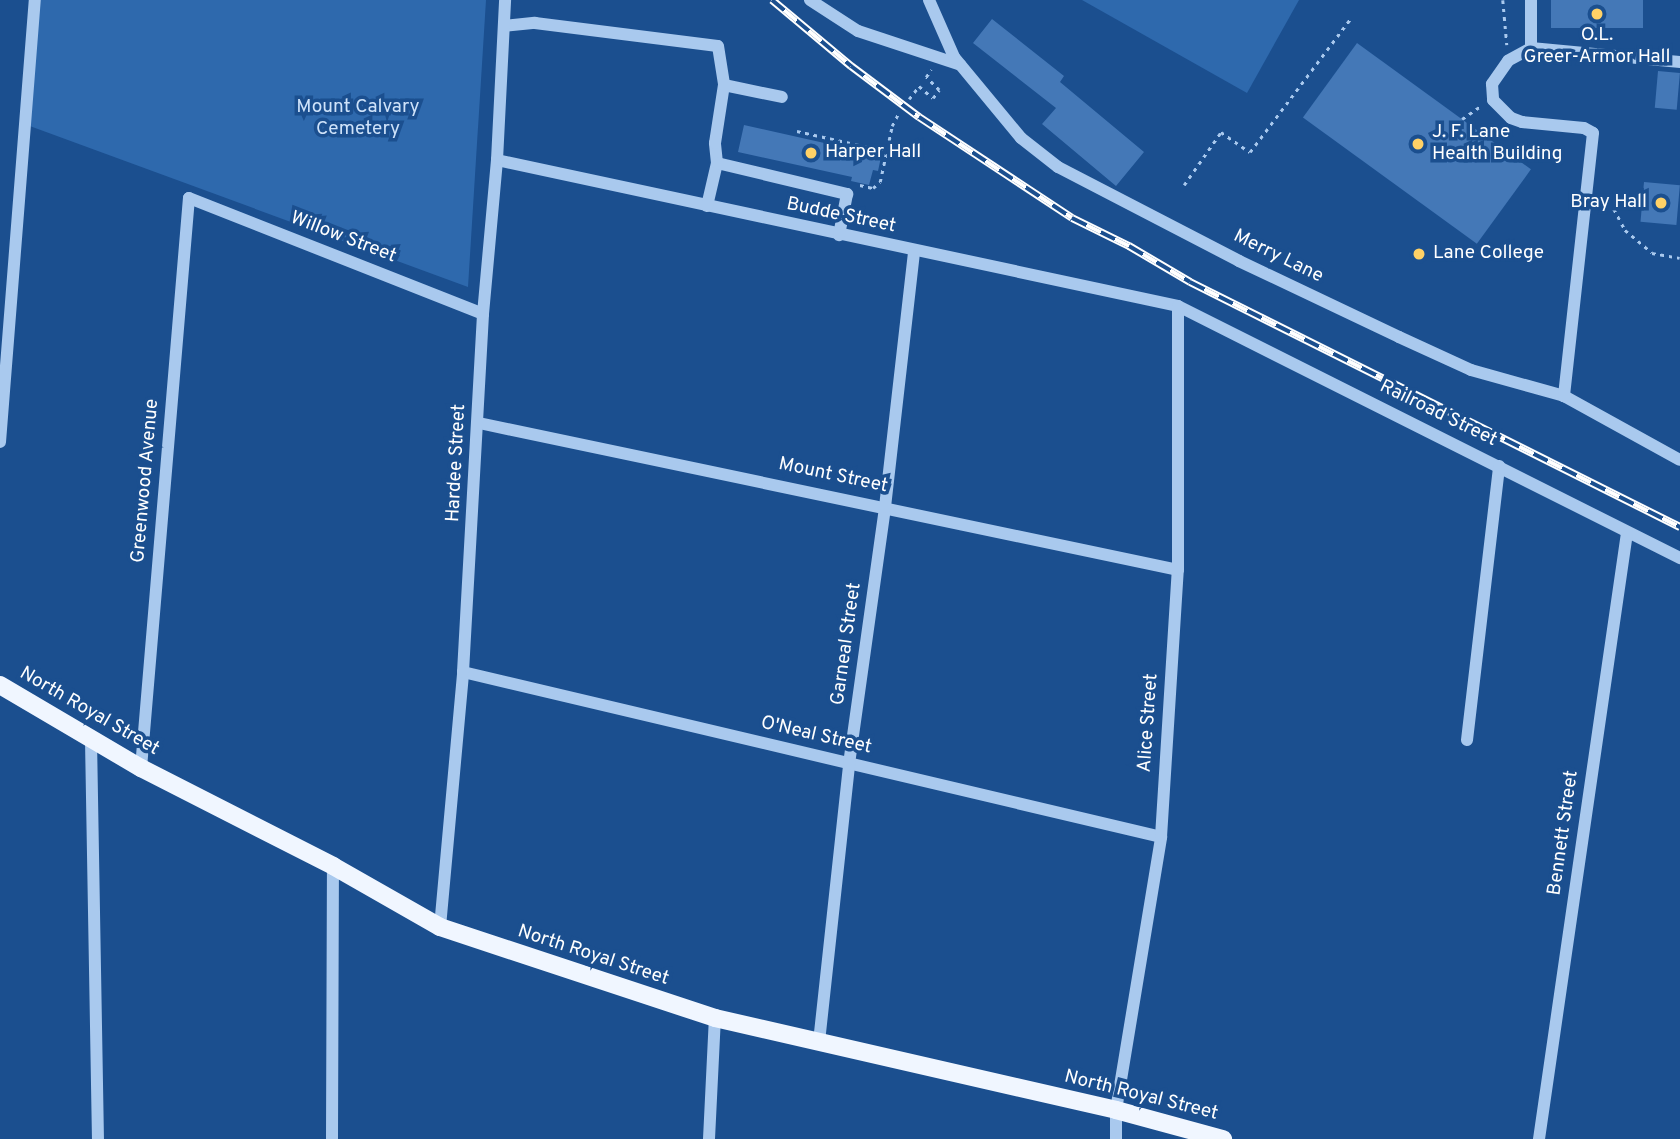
<!DOCTYPE html>
<style>
body{margin:0}
#map{position:relative;width:1680px;height:1139px;overflow:hidden;background:#1b4f8f;font-family:Overpass,sans-serif}
div>[style]{position:absolute}
.green>*{inset:0;background:#2e69ad}
.building>*{inset:0;background:#4478b7;transform-origin:0 0}
.path>*{height:2.5px;margin-top:-1.25px;transform-origin:0;background:repeating-linear-gradient(90deg,#a9c9ee 0 3.5px,transparent 0 8.5px)}
.minor>*{height:12px;margin:-6px;padding:0 6px;transform-origin:6px;border-radius:6px;background:#a9c9ee}
.major>*{height:18px;margin:-9px;padding:0 9px;transform-origin:9px;border-radius:9px;background:#f0f6ff}
.rail>*{height:8px;margin-top:-4px;transform-origin:0;background:repeating-linear-gradient(90deg,#1b4f8f 0 16px,#fff 0 32px);box-sizing:border-box;border-block:2px solid #fff}
.dots>*{width:19px;height:19px;translate:-50% -50%;box-sizing:border-box;border:4px solid #1b4f8f;border-radius:50%}
span{translate:-50% -50%;white-space:nowrap;text-align:center;line-height:1.15;-webkit-text-stroke:7px #1b4f8f;paint-order:stroke}
.poi-label{font-size:19px;color:#fff}
.left{translate:0 -50%;text-align:left}
.right{translate:-100% -50%;text-align:right}
.park-label{font-size:19px;color:#cfe3fa}
.street-label{font-size:19px;color:#fff}
</style>
<div id="map">
<div class="green">
<div style="clip-path:polygon(37px 0,486px 0,468px 287px,27px 125px)"></div>
<div style="clip-path:polygon(1082px 0,1299px 0,1247px 93px)"></div>
</div>
<div class="building">
<div style="left:1551px;top:0;width:92px;height:28px"></div>
<div style="clip-path:polygon(992px 19px,1064px 76px,1060px 82px,1144px 152px,1116px 186px,1042px 124px,1056px 108px,973px 43px)"></div>
<div style="left:1357px;top:43px;width:215px;height:92px;rotate:36deg"></div>
<div style="left:1658px;top:71px;width:22px;height:37px;rotate:5deg"></div>
<div style="clip-path:polygon(744px 125px,860px 151px,861px 147px,875px 150px,874px 155px,881px 157px,878px 171px,873px 170px,869px 185px,851px 181px,852px 177px,738px 152px)"></div>
<div style="left:1644px;top:182px;width:36px;height:40px;rotate:5deg"></div>
</div>
<div class="path">
<div style="left:1503px;top:0;width:45px;rotate:84.9deg"></div>
<div style="left:909px;top:99px;width:16px;rotate:-52deg"></div>
<div style="left:919px;top:86px;width:18px;rotate:41deg"></div>
<div style="left:933px;top:98px;width:10px;rotate:-53deg"></div>
<div style="left:939px;top:90px;width:18px;rotate:-135deg"></div>
<div style="left:926px;top:77px;width:9px;rotate:-54deg"></div>
<div style="left:1462px;top:119px;width:24px;rotate:-35deg"></div>
<div style="left:797px;top:131px;width:91px;rotate:12.7deg"></div>
<div style="left:860px;top:185px;width:13px;rotate:13deg"></div>
<div style="left:873px;top:188px;width:9px;rotate:-41deg"></div>
<div style="left:880px;top:182px;width:57px;rotate:-77.9deg"></div>
<div style="left:892px;top:126px;width:16px;rotate:-63deg"></div>
<div style="left:1184px;top:185px;width:65px;rotate:-55.1deg"></div>
<div style="left:1221px;top:132px;width:35px;rotate:35deg"></div>
<div style="left:1250px;top:152px;width:168px;rotate:-53deg"></div>
<div style="left:1614px;top:209px;width:24px;rotate:62deg"></div>
<div style="left:1625px;top:230px;width:35px;rotate:40deg"></div>
<div style="left:1652px;top:253px;width:28px;rotate:10deg"></div>
</div>
<div class="minor">
<div style="left:810px;top:0;width:57px;rotate:32.9deg"></div>
<div style="left:858px;top:31px;width:108px;rotate:18.3deg"></div>
<div style="left:929px;top:0;width:62px;rotate:66.3deg"></div>
<div style="left:954px;top:57px;width:105px;rotate:50.4deg"></div>
<div style="left:1021px;top:138px;width:47px;rotate:38.1deg"></div>
<div style="left:1058px;top:167px;width:204px;rotate:27.4deg"></div>
<div style="left:1239px;top:261px;width:177px;rotate:25.4deg"></div>
<div style="left:1399px;top:337px;width:79px;rotate:24.6deg"></div>
<div style="left:1471px;top:370px;width:97px;rotate:15.6deg"></div>
<div style="left:1564px;top:396px;width:132px;rotate:28.9deg"></div>
<div style="left:1531px;top:0;width:48px;rotate:90deg"></div>
<div style="left:1531px;top:48px;width:26px;rotate:151deg"></div>
<div style="left:1508px;top:61px;width:28px;rotate:125deg"></div>
<div style="left:1492px;top:84px;width:16px;rotate:86deg"></div>
<div style="left:1493px;top:100px;width:25px;rotate:45deg"></div>
<div style="left:1511px;top:118px;width:12px;rotate:20deg"></div>
<div style="left:1522px;top:122px;width:62px;rotate:5.5deg"></div>
<div style="left:1584px;top:128px;width:10px;rotate:29deg"></div>
<div style="left:1593px;top:133px;width:265px;rotate:96.3deg"></div>
<div style="left:504px;top:26px;width:31px;rotate:-6deg"></div>
<div style="left:535px;top:23px;width:184px;rotate:7.2deg"></div>
<div style="left:718px;top:46px;width:39px;rotate:81deg"></div>
<div style="left:1531px;top:48px;width:150px;rotate:5.4deg"></div>
<div style="left:497px;top:160px;width:696px;rotate:12.1deg"></div>
<div style="left:1178px;top:306px;width:562px;rotate:26.66deg"></div>
<div style="left:717px;top:163px;width:20px;rotate:-96deg"></div>
<div style="left:715px;top:143px;width:59px;rotate:-81.2deg"></div>
<div style="left:724px;top:85px;width:59px;rotate:11.7deg"></div>
<div style="left:707px;top:206px;width:44px;rotate:-76.9deg"></div>
<div style="left:717px;top:163px;width:134px;rotate:13.4deg"></div>
<div style="left:847px;top:194px;width:42px;rotate:101deg"></div>
<div style="left:479px;top:423px;width:714px;rotate:11.88deg"></div>
<div style="left:0;top:442px;width:443px;rotate:-85.5deg"></div>
<div style="left:463px;top:672px;width:717px;rotate:13.3deg"></div>
<div style="left:91px;top:740px;width:399px;rotate:89deg"></div>
<div style="left:1467px;top:740px;width:276px;rotate:-83.3deg"></div>
<div style="left:141px;top:768px;width:572px;rotate:-85.19deg"></div>
<div style="left:189px;top:198px;width:316px;rotate:21.5deg"></div>
<div style="left:440px;top:927px;width:256px;rotate:-84.8deg"></div>
<div style="left:463px;top:672px;width:359px;rotate:-86.8deg"></div>
<div style="left:483px;top:314px;width:155px;rotate:-84.8deg"></div>
<div style="left:497px;top:160px;width:160px;rotate:-87.1deg"></div>
<div style="left:819px;top:1042px;width:280px;rotate:-83.8deg"></div>
<div style="left:849px;top:764px;width:260px;rotate:-82deg"></div>
<div style="left:885px;top:507px;width:257px;rotate:-83.5deg"></div>
<div style="left:332px;top:1139px;width:273px;rotate:-89.8deg"></div>
<div style="left:709px;top:1139px;width:121px;rotate:-87.2deg"></div>
<div style="left:1116px;top:1139px;width:29px;rotate:-90deg"></div>
<div style="left:1116px;top:1110px;width:277px;rotate:-80.6deg"></div>
<div style="left:1161px;top:837px;width:268px;rotate:-86.4deg"></div>
<div style="left:1178px;top:570px;width:264px;rotate:-90deg"></div>
<div style="left:1539px;top:1139px;width:612px;rotate:-81.74deg"></div>
</div>
<div class="major">
<div style="left:0;top:685px;width:164px;rotate:30.5deg"></div>
<div style="left:141px;top:768px;width:216px;rotate:27deg"></div>
<div style="left:333px;top:866px;width:123px;rotate:29.7deg"></div>
<div style="left:440px;top:927px;width:290px;rotate:18.3deg"></div>
<div style="left:715px;top:1018px;width:411px;rotate:12.9deg"></div>
<div style="left:1116px;top:1110px;width:111px;rotate:15.2deg"></div>
</div>
<div class="rail">
<div style="left:772px;top:0;width:103px;rotate:39.9deg"></div>
<div style="left:851px;top:66px;width:85px;rotate:36.9deg"></div>
<div style="left:919px;top:117px;width:183px;rotate:33.4deg"></div>
<div style="left:1072px;top:218px;width:64px;rotate:26.2deg"></div>
<div style="left:1129px;top:246px;width:71px;rotate:30.5deg"></div>
<div style="left:1190px;top:282px;width:548px;rotate:26.57deg"></div>
</div>
<div class="dots">
<div style="left:1597px;top:14px;background:#ffd166"></div>
<div style="left:1418px;top:144px;background:#ffd166"></div>
<div style="left:811px;top:153px;background:#ffd166"></div>
<div style="left:1661px;top:203px;background:#ffd166"></div>
<div style="left:1419px;top:254px;background:#ffd166"></div>
</div>
<div class="poi-label">
<span style="left:1597px;top:47px">O.L.<br>Greer-Armor Hall</span>
<span class="left" style="left:1432px;top:144px">J. F. Lane<br>Health Building</span>
<span class="left" style="left:825px;top:153px">Harper Hall</span>
<span class="right" style="left:1647px;top:203px">Bray Hall</span>
<span class="left" style="left:1433px;top:254px">Lane College</span>
</div>
<div class="park-label">
<span style="left:358px;top:119px">Mount Calvary<br>Cemetery</span>
</div>
<div class="street-label">
<span style="left:841px;top:216px;rotate:12deg">Budde Street</span>
<span style="left:343px;top:238px;rotate:21deg">Willow Street</span>
<span style="left:1278px;top:257px;rotate:26deg">Merry Lane</span>
<span style="left:1438px;top:414px;rotate:26deg">Railroad Street</span>
<span style="left:457px;top:463px;rotate:-87deg">Hardee Street</span>
<span style="left:833px;top:476px;rotate:12deg">Mount Street</span>
<span style="left:146px;top:481px;rotate:-85deg">Greenwood Avenue</span>
<span style="left:847px;top:644px;rotate:-82deg">Garneal Street</span>
<span style="left:89px;top:712px;rotate:30deg">North Royal Street</span>
<span style="left:1149px;top:723px;rotate:-86deg">Alice Street</span>
<span style="left:816px;top:736px;rotate:13deg">O'Neal Street</span>
<span style="left:1564px;top:833px;rotate:-82deg">Bennett Street</span>
<span style="left:593px;top:956px;rotate:18deg">North Royal Street</span>
<span style="left:1141px;top:1096px;rotate:14deg">North Royal Street</span>
</div>
</div>
